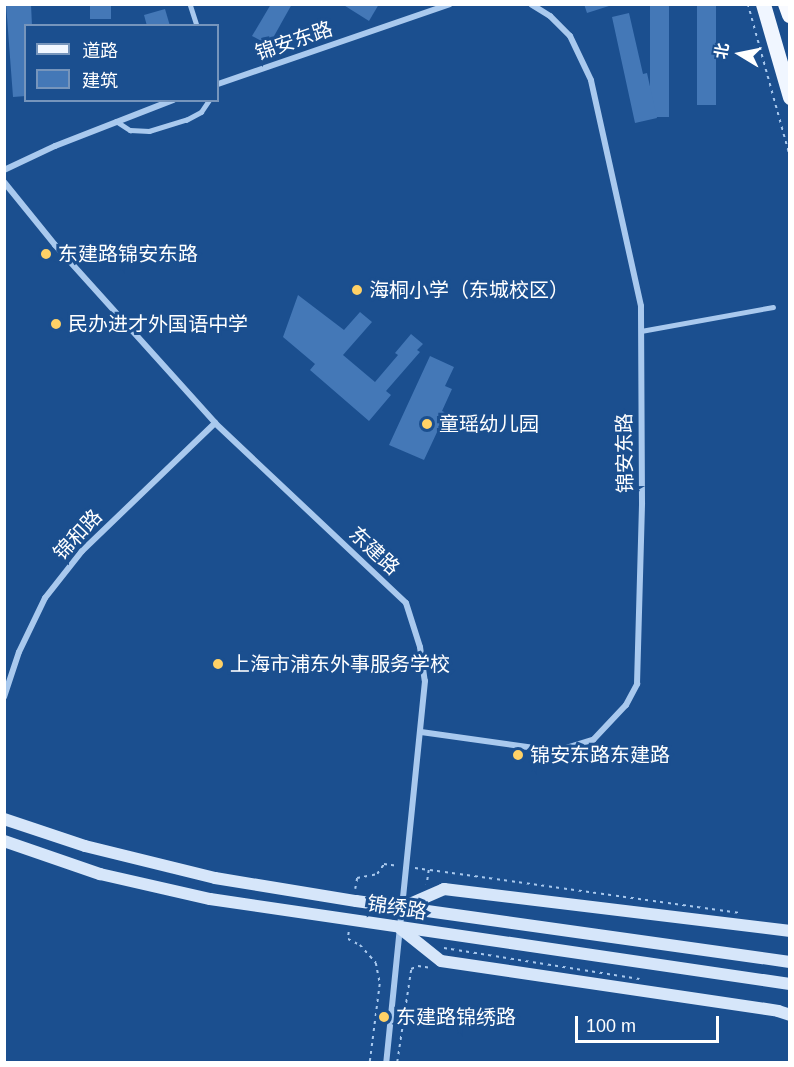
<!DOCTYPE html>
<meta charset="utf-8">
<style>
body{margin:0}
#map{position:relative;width:794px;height:1067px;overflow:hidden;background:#1b4f8f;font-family:Helvetica,"Noto Sans SC",sans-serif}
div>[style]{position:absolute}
.building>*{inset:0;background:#4478b7;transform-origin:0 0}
.path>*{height:1.5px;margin-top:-0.75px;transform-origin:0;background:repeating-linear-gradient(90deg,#a9c9ee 0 3px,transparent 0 7.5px)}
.service>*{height:4.5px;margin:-2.25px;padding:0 2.25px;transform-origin:2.25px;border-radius:2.25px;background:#a9c9ee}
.minor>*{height:6px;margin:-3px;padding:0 3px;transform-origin:3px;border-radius:3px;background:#a9c9ee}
.secondary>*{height:12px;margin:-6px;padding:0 6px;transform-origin:6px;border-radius:6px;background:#d6e6fa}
.primary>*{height:15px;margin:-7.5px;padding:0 7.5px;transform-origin:7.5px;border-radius:7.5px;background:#f0f6ff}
.trunk>*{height:16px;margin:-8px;padding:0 8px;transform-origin:8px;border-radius:8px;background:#f8faff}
.dots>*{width:16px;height:16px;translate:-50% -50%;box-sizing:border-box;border:3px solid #1b4f8f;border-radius:50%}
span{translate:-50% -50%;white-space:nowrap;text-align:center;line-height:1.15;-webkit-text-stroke:6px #1b4f8f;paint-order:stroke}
.street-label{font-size:20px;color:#fff}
.poi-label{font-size:20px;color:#fff}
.left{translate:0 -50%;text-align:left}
.frame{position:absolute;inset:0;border:6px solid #fff;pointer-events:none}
.legend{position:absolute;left:24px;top:24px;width:195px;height:78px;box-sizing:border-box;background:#1b4f8f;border:2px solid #7695bc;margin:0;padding:8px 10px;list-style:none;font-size:18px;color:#fff}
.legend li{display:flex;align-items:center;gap:12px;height:30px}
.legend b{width:30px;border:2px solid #7695bc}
.north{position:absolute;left:710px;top:24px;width:60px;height:60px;-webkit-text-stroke:4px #1b4f8f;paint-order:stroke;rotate:280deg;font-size:16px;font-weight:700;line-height:24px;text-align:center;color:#fff}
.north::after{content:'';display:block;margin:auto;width:21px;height:27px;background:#fff;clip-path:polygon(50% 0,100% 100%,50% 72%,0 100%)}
.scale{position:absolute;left:575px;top:1016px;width:144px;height:27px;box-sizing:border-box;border:3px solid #fff;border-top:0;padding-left:8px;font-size:18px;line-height:21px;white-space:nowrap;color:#fff;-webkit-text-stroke:4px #1b4f8f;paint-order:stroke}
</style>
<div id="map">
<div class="building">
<div style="clip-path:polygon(6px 4px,31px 4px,32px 26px,26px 26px,26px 96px,13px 97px)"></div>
<div style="left:90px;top:4px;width:21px;height:15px"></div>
<div style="clip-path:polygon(271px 4px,292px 4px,269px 45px,252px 36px)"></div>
<div style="clip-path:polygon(342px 4px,379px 4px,369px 21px)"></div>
<div style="clip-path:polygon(584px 4px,608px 4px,609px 6px,587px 13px)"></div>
<div style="left:650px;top:4px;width:19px;height:113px"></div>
<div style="left:697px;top:4px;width:19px;height:101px"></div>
<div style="clip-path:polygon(165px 9px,170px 26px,147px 26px,144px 15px)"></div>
<div style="clip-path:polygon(629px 13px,643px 74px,647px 73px,657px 118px,635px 123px,612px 17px)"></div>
<div style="clip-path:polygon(298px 295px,344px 330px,360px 312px,372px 322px,343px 355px,375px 382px,398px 355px,395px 353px,411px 334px,423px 344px,417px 350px,420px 352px,386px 391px,391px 395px,369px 421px,310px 370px,315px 364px,283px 337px)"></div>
<div style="clip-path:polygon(430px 356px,454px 367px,445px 386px,452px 389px,442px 411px,446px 413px,424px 460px,389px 445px)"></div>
</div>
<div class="path">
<div style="left:748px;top:4px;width:159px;rotate:74.6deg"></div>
<div style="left:415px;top:868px;width:14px;rotate:8deg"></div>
<div style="left:429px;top:870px;width:15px;rotate:98deg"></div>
<div style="left:430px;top:870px;width:313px;rotate:7.9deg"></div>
<div style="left:355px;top:889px;width:11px;rotate:-80deg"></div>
<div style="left:357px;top:878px;width:20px;rotate:-11deg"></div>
<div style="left:377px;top:874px;width:12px;rotate:-55deg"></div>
<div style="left:384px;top:864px;width:15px;rotate:8deg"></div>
<div style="left:349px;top:932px;width:7px;rotate:98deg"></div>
<div style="left:348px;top:939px;width:13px;rotate:27deg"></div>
<div style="left:360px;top:945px;width:24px;rotate:48deg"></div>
<div style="left:376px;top:963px;width:21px;rotate:79deg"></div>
<div style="left:380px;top:984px;width:79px;rotate:97.3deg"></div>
<div style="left:444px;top:948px;width:198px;rotate:9deg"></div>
<div style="left:397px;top:1062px;width:94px;rotate:-81.4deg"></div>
<div style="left:411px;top:969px;width:8px;rotate:-23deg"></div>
<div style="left:418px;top:966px;width:14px;rotate:8deg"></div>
</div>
<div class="service">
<div style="left:190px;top:4px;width:23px;rotate:72deg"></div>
<div style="left:116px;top:121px;width:17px;rotate:33deg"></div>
<div style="left:130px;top:130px;width:19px;rotate:3deg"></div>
<div style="left:149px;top:131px;width:39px;rotate:-17deg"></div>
<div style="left:186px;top:120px;width:17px;rotate:-28deg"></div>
<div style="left:201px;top:112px;width:14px;rotate:-56deg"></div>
<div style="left:641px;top:331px;width:134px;rotate:-10.3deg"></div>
</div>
<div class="minor">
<div style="left:218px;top:84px;width:245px;rotate:-19deg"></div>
<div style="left:4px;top:170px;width:56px;rotate:-25.2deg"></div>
<div style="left:55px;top:146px;width:127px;rotate:-21.3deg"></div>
<div style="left:4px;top:182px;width:81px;rotate:51deg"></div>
<div style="left:55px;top:245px;width:239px;rotate:48deg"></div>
<div style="left:215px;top:423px;width:262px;rotate:43.3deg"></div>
<div style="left:406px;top:603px;width:46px;rotate:72.3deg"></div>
<div style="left:420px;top:647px;width:34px;rotate:82deg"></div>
<div style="left:425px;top:681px;width:383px;rotate:95.8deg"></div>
<div style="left:4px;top:697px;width:47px;rotate:-71.6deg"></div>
<div style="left:19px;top:652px;width:60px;rotate:-64.3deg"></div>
<div style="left:45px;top:598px;width:60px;rotate:-51.8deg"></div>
<div style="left:82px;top:551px;width:185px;rotate:-43.9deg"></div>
<div style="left:421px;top:732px;width:136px;rotate:8deg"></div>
<div style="left:556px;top:751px;width:39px;rotate:-17deg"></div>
<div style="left:593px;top:740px;width:48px;rotate:-46.7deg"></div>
<div style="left:626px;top:705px;width:24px;rotate:-62deg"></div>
<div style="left:637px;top:684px;width:181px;rotate:-88.4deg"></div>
<div style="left:642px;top:503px;width:197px;rotate:-90.3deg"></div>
<div style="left:641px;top:306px;width:231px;rotate:-102.5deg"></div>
<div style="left:591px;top:80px;width:49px;rotate:-115.5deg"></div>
<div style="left:570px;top:36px;width:28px;rotate:-135deg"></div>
<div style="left:550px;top:16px;width:22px;rotate:-148deg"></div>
</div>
<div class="secondary">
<div style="left:4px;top:819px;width:85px;rotate:18.4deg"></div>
<div style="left:85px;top:846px;width:134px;rotate:13.8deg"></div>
<div style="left:215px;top:878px;width:143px;rotate:9.3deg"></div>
<div style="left:356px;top:901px;width:438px;rotate:8deg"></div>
<div style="left:4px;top:841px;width:102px;rotate:19deg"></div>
<div style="left:100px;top:874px;width:113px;rotate:12.8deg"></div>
<div style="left:210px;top:899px;width:586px;rotate:8.34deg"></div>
<div style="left:403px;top:907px;width:45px;rotate:-23.7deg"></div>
<div style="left:444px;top:889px;width:349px;rotate:6.9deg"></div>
<div style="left:401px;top:929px;width:51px;rotate:38.7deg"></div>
<div style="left:441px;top:961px;width:341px;rotate:8.4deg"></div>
<div style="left:778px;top:1011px;width:13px;rotate:18deg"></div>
</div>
<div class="primary">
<div style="left:763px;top:4px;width:97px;rotate:73.8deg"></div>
</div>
<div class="trunk">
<div style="left:786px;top:4px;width:12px;rotate:70deg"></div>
</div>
<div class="dots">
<div style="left:46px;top:254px;background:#ffd166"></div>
<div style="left:357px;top:290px;background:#ffd166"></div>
<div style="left:56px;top:324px;background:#ffd166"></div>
<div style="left:427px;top:424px;background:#ffd166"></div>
<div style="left:218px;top:664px;background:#ffd166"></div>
<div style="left:518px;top:755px;background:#ffd166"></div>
<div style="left:384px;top:1017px;background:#ffd166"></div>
</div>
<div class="street-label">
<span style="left:294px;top:41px;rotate:-19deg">锦安东路</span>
<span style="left:625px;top:453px;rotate:-91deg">锦安东路</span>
<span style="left:78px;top:535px;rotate:-47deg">锦和路</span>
<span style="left:374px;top:551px;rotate:43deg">东建路</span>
<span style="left:397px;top:908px;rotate:9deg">锦绣路</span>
</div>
<div class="poi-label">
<span class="left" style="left:58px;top:254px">东建路锦安东路</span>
<span class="left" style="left:369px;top:290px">海桐小学（东城校区）</span>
<span class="left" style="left:68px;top:324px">民办进才外国语中学</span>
<span class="left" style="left:439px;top:424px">童瑶幼儿园</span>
<span class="left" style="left:230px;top:664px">上海市浦东外事服务学校</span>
<span class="left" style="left:530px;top:755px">锦安东路东建路</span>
<span class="left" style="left:396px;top:1017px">东建路锦绣路</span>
</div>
<div class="frame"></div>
<ul class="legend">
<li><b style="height:8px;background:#f0f6ff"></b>道路</li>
<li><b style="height:16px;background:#4478b7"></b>建筑</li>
</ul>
<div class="north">北</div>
<div class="scale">100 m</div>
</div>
